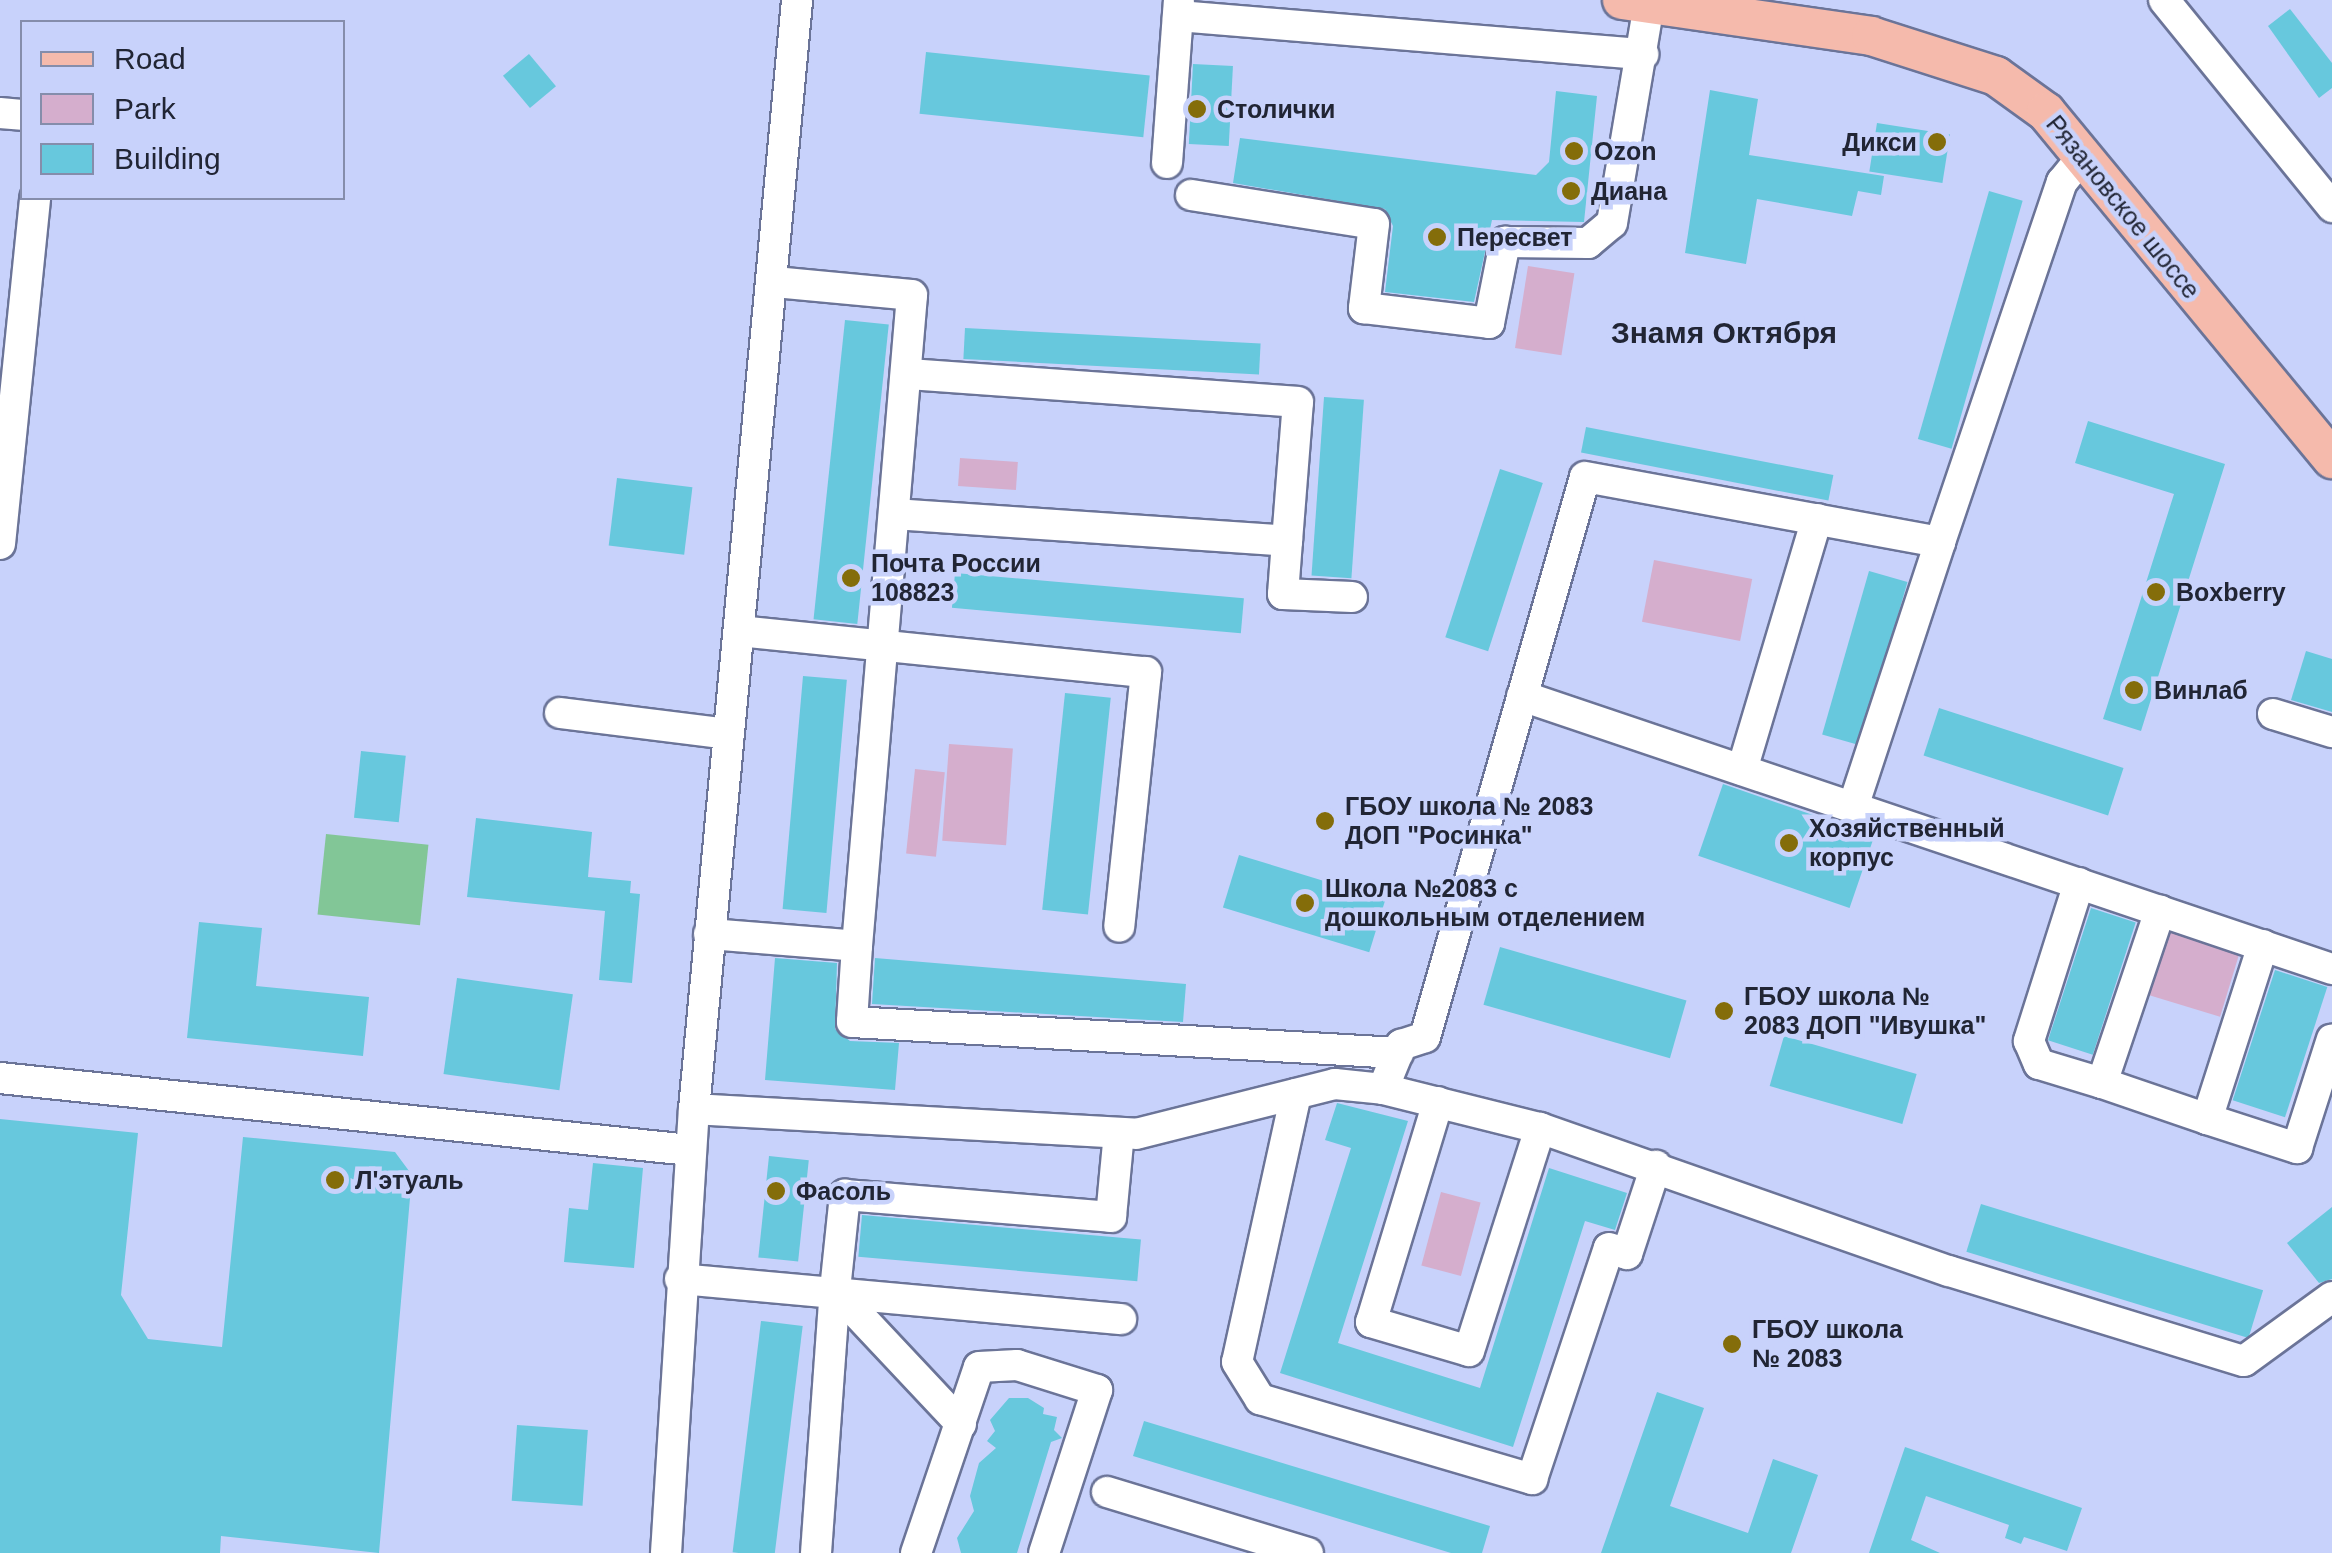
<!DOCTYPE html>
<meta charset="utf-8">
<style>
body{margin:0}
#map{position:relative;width:2332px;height:1553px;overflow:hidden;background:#c8d2fb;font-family:Helvetica,sans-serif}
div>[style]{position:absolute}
.green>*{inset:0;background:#d5aecd;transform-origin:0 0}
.water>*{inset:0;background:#82c697;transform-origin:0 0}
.building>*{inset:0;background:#67c8dd;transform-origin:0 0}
.roads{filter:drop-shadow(2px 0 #6b7498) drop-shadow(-2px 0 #6b7498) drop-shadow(0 2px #6b7498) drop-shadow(0 -2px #6b7498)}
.minor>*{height:30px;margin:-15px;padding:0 15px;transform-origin:15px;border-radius:15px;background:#fff}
.major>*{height:38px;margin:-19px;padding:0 19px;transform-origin:19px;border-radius:19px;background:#f5baac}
.dots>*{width:28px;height:28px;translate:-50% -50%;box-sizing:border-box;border:5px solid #c8d2fb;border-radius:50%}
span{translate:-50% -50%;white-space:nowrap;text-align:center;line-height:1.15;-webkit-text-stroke:9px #c8d2fb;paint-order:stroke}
.poi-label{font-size:25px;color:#212534;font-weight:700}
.left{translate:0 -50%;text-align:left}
.right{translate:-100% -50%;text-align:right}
.street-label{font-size:25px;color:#212534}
.quarter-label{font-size:30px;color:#212534;font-weight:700}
.legend{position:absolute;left:20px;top:20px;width:325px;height:180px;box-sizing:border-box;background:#c8d2fb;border:2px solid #858dab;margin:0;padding:12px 18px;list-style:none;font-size:30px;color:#212534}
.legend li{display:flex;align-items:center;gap:20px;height:50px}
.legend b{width:50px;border:2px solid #858dab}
</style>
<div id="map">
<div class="green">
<div style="left:1528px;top:266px;width:47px;height:83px;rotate:9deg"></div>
<div style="left:960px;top:458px;width:58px;height:28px;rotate:4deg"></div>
<div style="left:1654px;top:560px;width:100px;height:63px;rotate:11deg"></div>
<div style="left:949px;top:744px;width:64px;height:97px;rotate:4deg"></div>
<div style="left:915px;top:769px;width:30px;height:85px;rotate:6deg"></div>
<div style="left:2167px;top:920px;width:79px;height:77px;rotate:17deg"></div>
<div style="left:1441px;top:1192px;width:41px;height:76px;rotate:15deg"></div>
</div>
<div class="water">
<div style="left:326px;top:834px;width:103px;height:81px;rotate:6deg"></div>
</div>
<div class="building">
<div style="clip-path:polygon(2290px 9px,2332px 63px,2332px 88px,2319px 98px,2268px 26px)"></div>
<div style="left:926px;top:52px;width:225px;height:62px;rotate:6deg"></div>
<div style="left:529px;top:54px;width:42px;height:34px;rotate:50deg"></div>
<div style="left:1193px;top:64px;width:40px;height:80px;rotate:3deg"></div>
<div style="clip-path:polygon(1710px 90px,1758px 99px,1749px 155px,1884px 176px,1881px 195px,1858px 191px,1852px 216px,1757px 199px,1746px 264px,1685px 253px)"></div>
<div style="clip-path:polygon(1556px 91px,1597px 96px,1584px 222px,1492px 220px,1474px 302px,1385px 292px,1393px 226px,1385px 209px,1233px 183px,1240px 138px,1536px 175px,1549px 162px)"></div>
<div style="left:1877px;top:123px;width:74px;height:49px;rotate:9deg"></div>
<div style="left:1989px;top:191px;width:35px;height:258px;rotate:16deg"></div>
<div style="left:845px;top:320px;width:44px;height:301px;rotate:6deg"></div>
<div style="left:965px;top:328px;width:296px;height:31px;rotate:3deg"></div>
<div style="left:1324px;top:397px;width:40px;height:179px;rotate:4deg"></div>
<div style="clip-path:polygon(2088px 421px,2225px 464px,2141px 731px,2103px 719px,2174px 494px,2075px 463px)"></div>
<div style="left:1586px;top:427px;width:252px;height:26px;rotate:11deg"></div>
<div style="left:1500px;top:469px;width:45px;height:177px;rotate:18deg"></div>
<div style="left:617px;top:478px;width:76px;height:68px;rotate:7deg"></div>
<div style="left:1869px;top:571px;width:40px;height:170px;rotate:16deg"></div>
<div style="left:955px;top:573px;width:290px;height:35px;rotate:5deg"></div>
<div style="clip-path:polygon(2306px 651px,2332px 659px,2332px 712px,2291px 700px)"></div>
<div style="left:803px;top:676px;width:44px;height:234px;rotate:5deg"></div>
<div style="left:1065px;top:693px;width:46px;height:218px;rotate:6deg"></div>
<div style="left:1939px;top:708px;width:194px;height:50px;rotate:18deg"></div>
<div style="left:361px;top:751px;width:45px;height:67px;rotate:6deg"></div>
<div style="left:1723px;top:784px;width:160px;height:76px;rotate:19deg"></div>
<div style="clip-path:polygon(476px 818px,592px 832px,588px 877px,631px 881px,630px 893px,640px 894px,632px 983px,599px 980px,605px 911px,467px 897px)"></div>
<div style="left:1239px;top:855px;width:153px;height:55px;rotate:17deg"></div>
<div style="left:2091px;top:908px;width:47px;height:139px;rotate:18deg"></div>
<div style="clip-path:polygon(199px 922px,262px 928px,256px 986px,369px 997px,363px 1056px,187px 1038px)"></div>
<div style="left:1500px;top:947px;width:194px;height:60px;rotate:16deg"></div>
<div style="clip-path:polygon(775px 958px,837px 963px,835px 1029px,850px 1041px,899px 1043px,895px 1090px,765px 1080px)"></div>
<div style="clip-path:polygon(875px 958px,1186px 984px,1183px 1022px,872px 1004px)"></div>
<div style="left:2275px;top:970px;width:55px;height:137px;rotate:18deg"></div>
<div style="left:457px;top:978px;width:117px;height:97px;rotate:8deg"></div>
<div style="left:1784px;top:1036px;width:138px;height:52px;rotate:16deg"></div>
<div style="clip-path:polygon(1337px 1103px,1408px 1121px,1338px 1343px,1480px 1388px,1549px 1168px,1627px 1193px,1615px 1230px,1585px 1221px,1513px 1447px,1280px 1373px,1351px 1148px,1325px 1140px)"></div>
<div style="clip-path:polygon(0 1119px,138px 1133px,121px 1295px,148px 1339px,222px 1347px,243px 1137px,395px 1152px,412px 1175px,379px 1553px,221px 1536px,220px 1553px,0 1553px)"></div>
<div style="left:769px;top:1156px;width:40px;height:102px;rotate:6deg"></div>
<div style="clip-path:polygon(593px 1163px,643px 1168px,634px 1268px,564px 1262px,569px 1208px,588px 1210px)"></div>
<div style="left:1981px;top:1204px;width:295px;height:50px;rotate:17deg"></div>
<div style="clip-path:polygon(2332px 1207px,2332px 1279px,2319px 1283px,2287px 1243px)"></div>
<div style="left:862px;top:1215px;width:280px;height:42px;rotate:5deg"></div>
<div style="left:761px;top:1321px;width:42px;height:233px;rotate:7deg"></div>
<div style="clip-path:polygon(1657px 1392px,1704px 1408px,1670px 1506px,1748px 1533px,1773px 1459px,1818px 1475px,1791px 1553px,1601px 1553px)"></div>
<div style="clip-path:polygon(1009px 1398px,1028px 1398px,1044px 1408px,1043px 1414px,1057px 1417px,1054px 1430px,1062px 1438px,1051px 1442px,1017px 1553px,961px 1553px,957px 1538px,974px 1511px,970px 1496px,979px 1463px,996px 1448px,987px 1441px,995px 1431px,990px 1420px)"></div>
<div style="clip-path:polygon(1144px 1421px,1490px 1526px,1482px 1553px,1451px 1553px,1133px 1456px)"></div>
<div style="left:517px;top:1425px;width:71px;height:76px;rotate:4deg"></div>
<div style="clip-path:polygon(1905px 1447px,2082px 1508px,2067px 1551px,2024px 1537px,2021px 1544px,2005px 1538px,2009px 1525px,1926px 1496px,1911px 1540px,1940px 1553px,1869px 1553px)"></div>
</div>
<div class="roads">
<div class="minor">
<div style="left:2164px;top:0;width:267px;rotate:50.9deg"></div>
<div style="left:1178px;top:16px;width:467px;rotate:4.7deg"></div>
<div style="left:0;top:113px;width:22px;rotate:5deg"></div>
<div style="left:1167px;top:163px;width:163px;rotate:-85.8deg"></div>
<div style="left:1191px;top:195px;width:185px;rotate:9deg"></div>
<div style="left:1374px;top:224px;width:85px;rotate:96.8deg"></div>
<div style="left:1364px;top:308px;width:126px;rotate:6.8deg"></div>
<div style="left:1489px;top:323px;width:83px;rotate:-78.8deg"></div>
<div style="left:1505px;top:242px;width:83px;rotate:0.7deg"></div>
<div style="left:1588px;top:243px;width:31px;rotate:-40deg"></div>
<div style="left:1612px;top:223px;width:222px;rotate:-80.4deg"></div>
<div style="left:894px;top:514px;width:394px;rotate:3.9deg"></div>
<div style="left:1287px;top:541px;width:139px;rotate:-85.5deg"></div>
<div style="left:1298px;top:402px;width:393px;rotate:-175.9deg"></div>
<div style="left:1287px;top:541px;width:53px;rotate:94.3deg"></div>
<div style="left:1283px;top:594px;width:69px;rotate:2.5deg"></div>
<div style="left:0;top:544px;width:348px;rotate:-84.2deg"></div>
<div style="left:739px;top:631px;width:409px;rotate:5.8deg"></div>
<div style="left:1146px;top:672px;width:256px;rotate:96deg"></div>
<div style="left:1522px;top:696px;width:855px;rotate:18.63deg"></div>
<div style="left:560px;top:713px;width:170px;rotate:7.1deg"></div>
<div style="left:2273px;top:714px;width:62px;rotate:17deg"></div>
<div style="left:1742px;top:770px;width:262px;rotate:-73.4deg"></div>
<div style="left:1853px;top:807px;width:279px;rotate:-71.8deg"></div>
<div style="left:2079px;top:883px;width:166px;rotate:107.6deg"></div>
<div style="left:2029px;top:1041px;width:25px;rotate:67deg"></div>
<div style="left:2039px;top:1064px;width:66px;rotate:16.8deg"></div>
<div style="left:2102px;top:1083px;width:182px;rotate:-71.4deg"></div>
<div style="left:709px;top:934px;width:148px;rotate:4.6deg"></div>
<div style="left:857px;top:946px;width:653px;rotate:-85.17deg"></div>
<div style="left:912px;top:295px;width:139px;rotate:-174.6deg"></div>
<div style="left:2263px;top:945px;width:183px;rotate:107.8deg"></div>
<div style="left:2207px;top:1119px;width:95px;rotate:17.9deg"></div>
<div style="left:2297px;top:1148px;width:114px;rotate:-72.2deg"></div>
<div style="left:857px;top:946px;width:76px;rotate:93.8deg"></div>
<div style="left:852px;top:1022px;width:547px;rotate:3.25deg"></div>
<div style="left:0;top:1078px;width:694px;rotate:5.96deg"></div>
<div style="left:2102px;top:1083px;width:111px;rotate:18.9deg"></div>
<div style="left:1383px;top:1089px;width:48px;rotate:-67.8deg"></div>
<div style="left:1401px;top:1045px;width:25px;rotate:-18deg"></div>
<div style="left:1425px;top:1037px;width:582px;rotate:-74.05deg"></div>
<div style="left:1585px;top:477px;width:361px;rotate:10.4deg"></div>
<div style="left:1940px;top:542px;width:380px;rotate:-71.3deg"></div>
<div style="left:2062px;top:182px;width:32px;rotate:-51deg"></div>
<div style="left:1296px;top:1094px;width:274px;rotate:102.4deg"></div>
<div style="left:1237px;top:1362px;width:44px;rotate:58.1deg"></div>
<div style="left:1260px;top:1399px;width:284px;rotate:16.4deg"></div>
<div style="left:1532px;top:1479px;width:243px;rotate:-71.6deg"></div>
<div style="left:1609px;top:1248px;width:19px;rotate:18deg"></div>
<div style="left:1627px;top:1254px;width:93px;rotate:-71.8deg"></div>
<div style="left:1438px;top:1102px;width:230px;rotate:106.9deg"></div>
<div style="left:1371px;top:1322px;width:102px;rotate:16.5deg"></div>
<div style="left:1469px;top:1351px;width:234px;rotate:-72.3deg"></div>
<div style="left:694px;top:1109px;width:443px;rotate:3.2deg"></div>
<div style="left:1136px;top:1134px;width:205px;rotate:-14.1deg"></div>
<div style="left:1335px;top:1084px;width:48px;rotate:5.9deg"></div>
<div style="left:1383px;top:1089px;width:162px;rotate:14deg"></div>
<div style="left:1540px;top:1128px;width:433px;rotate:19.3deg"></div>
<div style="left:1949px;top:1271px;width:308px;rotate:17deg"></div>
<div style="left:2244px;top:1361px;width:109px;rotate:-36deg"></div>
<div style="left:680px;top:1279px;width:443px;rotate:5.2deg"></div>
<div style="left:961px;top:1424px;width:184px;rotate:-133.2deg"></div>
<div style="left:835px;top:1290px;width:96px;rotate:-84deg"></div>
<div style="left:845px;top:1195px;width:267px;rotate:4.7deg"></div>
<div style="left:1111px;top:1217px;width:84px;rotate:-84.6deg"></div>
<div style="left:1107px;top:1492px;width:210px;rotate:16.9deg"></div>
<div style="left:666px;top:1553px;width:445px;rotate:-86.4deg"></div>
<div style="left:694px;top:1109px;width:1114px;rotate:-84.69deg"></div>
<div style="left:816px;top:1553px;width:264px;rotate:-85.9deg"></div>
<div style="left:916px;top:1553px;width:196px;rotate:-71.3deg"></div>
<div style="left:979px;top:1367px;width:38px;rotate:-3deg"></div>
<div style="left:1017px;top:1365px;width:84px;rotate:17.4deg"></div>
<div style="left:1097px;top:1390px;width:171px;rotate:108deg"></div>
</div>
<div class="major">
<div style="left:1622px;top:0;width:252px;rotate:8.2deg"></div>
<div style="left:1871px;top:36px;width:131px;rotate:17.7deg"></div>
<div style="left:1996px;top:76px;width:62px;rotate:35.8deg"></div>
<div style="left:2046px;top:112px;width:450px;rotate:50.5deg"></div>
</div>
</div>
<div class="dots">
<div style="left:1197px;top:109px;background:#846d0a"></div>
<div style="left:1937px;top:142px;background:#846d0a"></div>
<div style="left:1574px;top:151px;background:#846d0a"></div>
<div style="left:1571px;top:191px;background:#846d0a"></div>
<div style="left:1437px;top:237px;background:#846d0a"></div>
<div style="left:851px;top:578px;background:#846d0a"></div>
<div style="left:2156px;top:592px;background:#846d0a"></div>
<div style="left:2134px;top:690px;background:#846d0a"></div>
<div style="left:1325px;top:821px;background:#846d0a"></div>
<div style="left:1789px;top:843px;background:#846d0a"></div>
<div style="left:1305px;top:903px;background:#846d0a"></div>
<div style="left:1724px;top:1011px;background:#846d0a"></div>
<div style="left:335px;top:1180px;background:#846d0a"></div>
<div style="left:776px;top:1191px;background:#846d0a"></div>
<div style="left:1732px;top:1344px;background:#846d0a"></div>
</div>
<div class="poi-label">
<span class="left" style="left:1217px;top:109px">Столички</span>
<span class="right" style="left:1917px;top:142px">Дикси</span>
<span class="left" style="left:1594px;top:151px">Ozon</span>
<span class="left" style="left:1591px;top:191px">Диана</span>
<span class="left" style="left:1457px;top:237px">Пересвет</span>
<span class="left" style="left:871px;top:578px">Почта России<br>108823</span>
<span class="left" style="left:2176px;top:592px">Boxberry</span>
<span class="left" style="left:2154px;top:690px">Винлаб</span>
<span class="left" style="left:1345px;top:821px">ГБОУ школа № 2083<br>ДОП "Росинка"</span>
<span class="left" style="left:1809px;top:843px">Хозяйственный<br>корпус</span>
<span class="left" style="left:1325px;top:903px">Школа №2083 с<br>дошкольным отделением</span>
<span class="left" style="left:1744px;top:1011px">ГБОУ школа №<br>2083 ДОП "Ивушка"</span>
<span class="left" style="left:355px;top:1180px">Л'этуаль</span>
<span class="left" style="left:796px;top:1191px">Фасоль</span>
<span class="left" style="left:1752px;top:1344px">ГБОУ школа<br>№ 2083</span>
</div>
<div class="street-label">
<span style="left:2123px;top:207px;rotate:51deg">Рязановское шоссе</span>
</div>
<div class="quarter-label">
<span style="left:1724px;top:333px">Знамя Октября</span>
</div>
<ul class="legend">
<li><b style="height:12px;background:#f5baac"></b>Road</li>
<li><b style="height:28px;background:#d5aecd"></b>Park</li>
<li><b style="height:28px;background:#67c8dd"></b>Building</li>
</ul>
</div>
